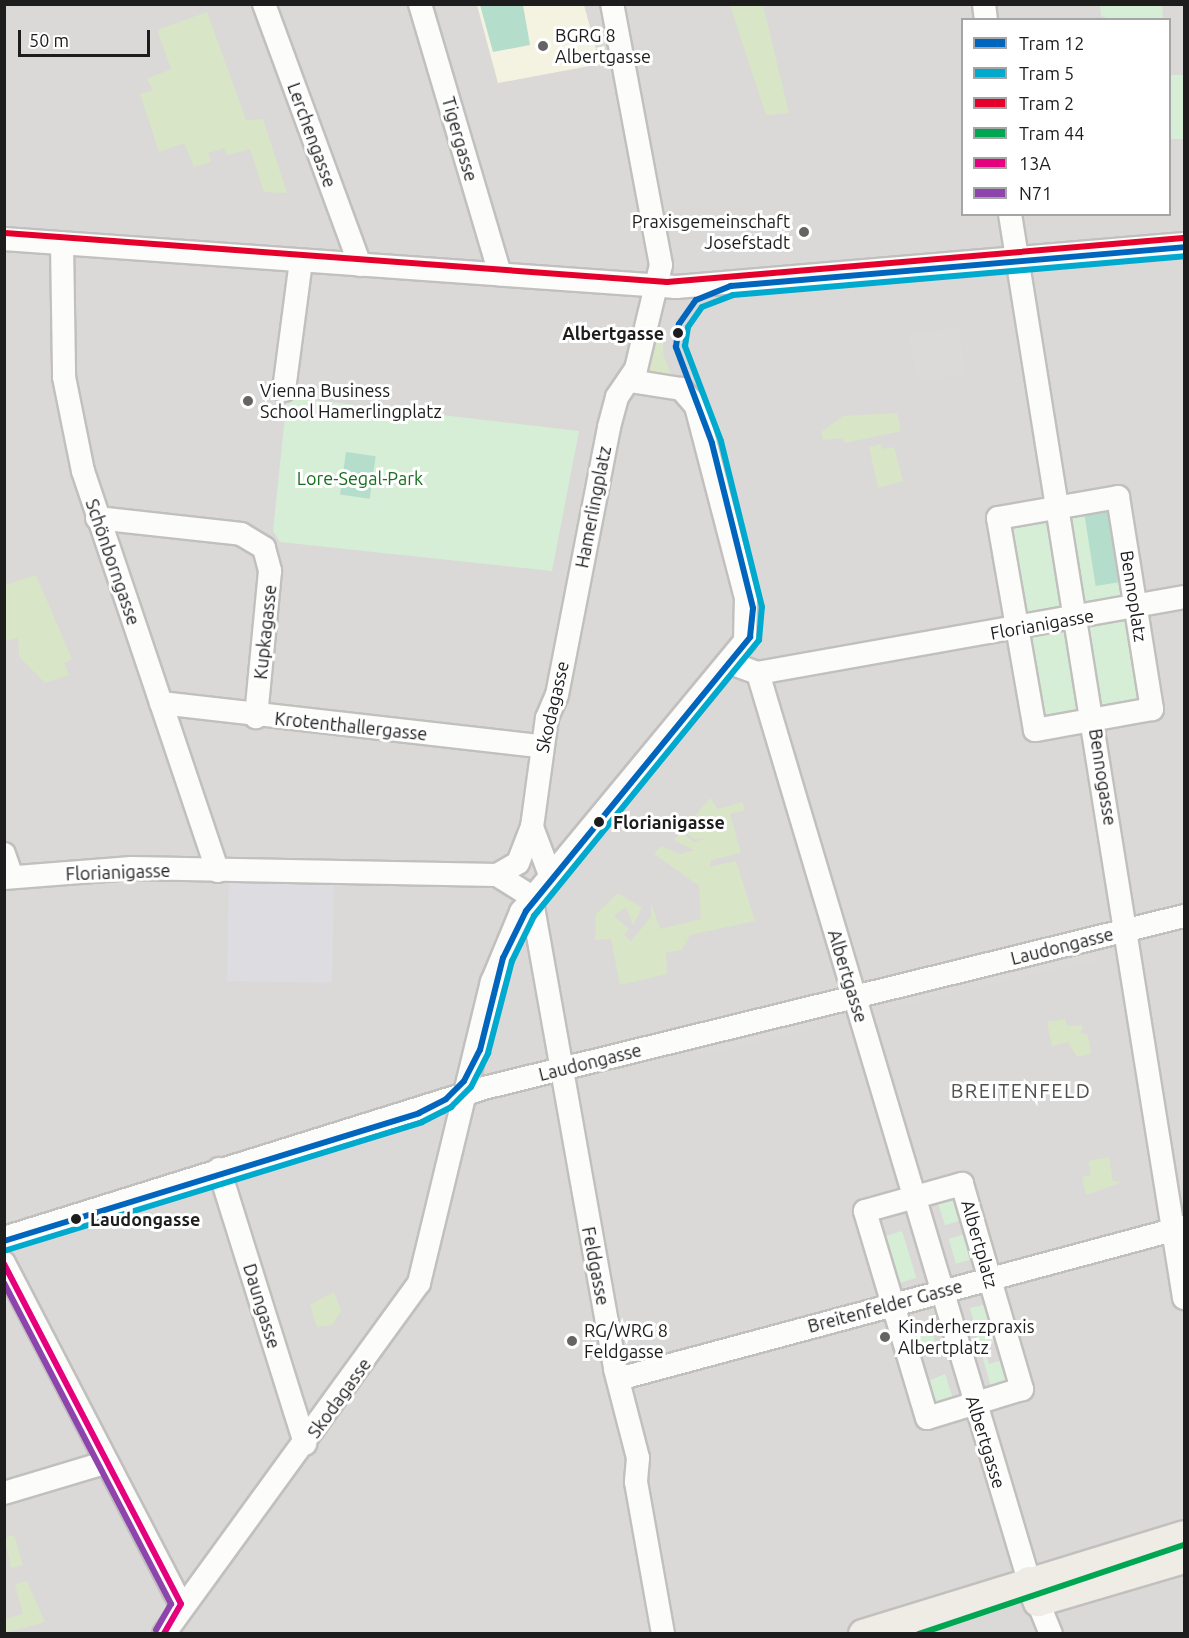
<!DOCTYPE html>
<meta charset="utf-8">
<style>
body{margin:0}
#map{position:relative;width:1189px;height:1638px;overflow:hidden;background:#ebe9e6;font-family:Ubuntu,sans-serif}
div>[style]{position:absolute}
.residential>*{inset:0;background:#dad9d7}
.education>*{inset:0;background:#f4f3e2}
.grass>*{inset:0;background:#d8e5c7}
.park>*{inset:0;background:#d6eed6;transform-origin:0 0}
.pitch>*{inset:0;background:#b5ddcc;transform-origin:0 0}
.parking>*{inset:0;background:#dbdad9}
.plaza>*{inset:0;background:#dddce0;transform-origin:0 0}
.roads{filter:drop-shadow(2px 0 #c1c0be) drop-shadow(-2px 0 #c1c0be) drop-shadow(0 2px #c1c0be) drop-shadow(0 -2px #c1c0be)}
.minor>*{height:22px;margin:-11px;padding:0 11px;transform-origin:11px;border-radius:11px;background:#fcfcfb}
.major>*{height:28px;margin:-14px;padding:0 14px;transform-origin:14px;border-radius:14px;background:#efebe5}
.bus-1>*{height:6px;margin:-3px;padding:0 3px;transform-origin:3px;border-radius:3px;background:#e5007d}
.bus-2>*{height:6px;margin:-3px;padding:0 3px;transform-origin:3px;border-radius:3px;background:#8e44ad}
.tram-1>*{height:6px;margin:-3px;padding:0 3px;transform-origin:3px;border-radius:3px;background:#0065bd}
.tram-2>*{height:6px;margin:-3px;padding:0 3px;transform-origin:3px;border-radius:3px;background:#00a9ce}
.tram-3>*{height:6px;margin:-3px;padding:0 3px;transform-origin:3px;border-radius:3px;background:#e4002b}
.tram-4>*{height:6px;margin:-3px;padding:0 3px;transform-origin:3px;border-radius:3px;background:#00a651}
.dots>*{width:16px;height:16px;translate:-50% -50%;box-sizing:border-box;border:3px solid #fff;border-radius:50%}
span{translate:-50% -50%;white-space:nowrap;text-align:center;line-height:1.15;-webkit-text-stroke:6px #fff;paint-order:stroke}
.poi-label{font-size:18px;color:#1d1d1d}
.left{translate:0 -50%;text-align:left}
.right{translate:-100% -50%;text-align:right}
.street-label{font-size:18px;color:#1d1d1d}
.stop-label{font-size:18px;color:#1d1d1d;font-weight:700}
.park-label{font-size:18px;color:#166f1e}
.neighbourhood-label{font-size:20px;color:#505050;letter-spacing:1.5px}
.frame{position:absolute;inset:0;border:6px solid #1d1d1d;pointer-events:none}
.legend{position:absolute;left:961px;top:18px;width:210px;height:198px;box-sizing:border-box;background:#fff;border:2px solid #a5a5a5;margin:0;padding:8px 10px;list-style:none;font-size:18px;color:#1d1d1d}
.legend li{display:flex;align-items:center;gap:12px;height:30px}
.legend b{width:30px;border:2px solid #a5a5a5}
.scale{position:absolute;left:18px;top:30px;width:132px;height:27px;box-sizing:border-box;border:3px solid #1d1d1d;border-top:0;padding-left:8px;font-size:18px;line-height:21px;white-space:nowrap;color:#1d1d1d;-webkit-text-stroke:4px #fff;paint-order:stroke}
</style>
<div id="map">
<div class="residential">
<div style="clip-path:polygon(evenodd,5px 5px,1184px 5px,1184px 1633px,5px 1633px,5px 5px,962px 20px,1170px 20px,1170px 214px,962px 214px,962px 20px)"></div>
</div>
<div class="education">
<div style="clip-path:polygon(477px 5px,584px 5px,600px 64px,498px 83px)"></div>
</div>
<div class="grass">
<div style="clip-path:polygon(730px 5px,763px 5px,789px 113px,766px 115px)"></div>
<div style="clip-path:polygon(207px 12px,246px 120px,263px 119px,287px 193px,264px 192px,250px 149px,227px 155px,224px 148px,208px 153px,211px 162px,194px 167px,184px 143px,159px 152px,140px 94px,153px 90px,147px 79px,171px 69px,157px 30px)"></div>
<div style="clip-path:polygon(657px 328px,664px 329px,663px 354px,673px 380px,648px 369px)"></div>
<div style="clip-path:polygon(897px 413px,901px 431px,845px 443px,843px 438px,823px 440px,821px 432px,843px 416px)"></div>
<div style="clip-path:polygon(881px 444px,883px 449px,894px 447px,903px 481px,878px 488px,869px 447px)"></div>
<div style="clip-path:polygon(36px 575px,72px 659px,64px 663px,69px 675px,45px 683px,19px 657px,18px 638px,5px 641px,5px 585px)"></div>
<div style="clip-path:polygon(710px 798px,718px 809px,742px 802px,745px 810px,730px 814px,741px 853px,711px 860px,709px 867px,736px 861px,755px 921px,690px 935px,682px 950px,666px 953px,667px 974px,620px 985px,611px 939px,595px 940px,596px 914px,618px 893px,642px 908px,633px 925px,626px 907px,614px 916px,629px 929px,624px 935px,631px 941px,651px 917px,651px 902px,660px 929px,701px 919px,699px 886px,654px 854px,661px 846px,680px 854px,694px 850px,674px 840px,681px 832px,694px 842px,708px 838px,694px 839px,683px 830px)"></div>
<div style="clip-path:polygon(1065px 1019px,1067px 1026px,1083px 1025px,1081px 1033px,1088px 1035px,1091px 1054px,1077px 1057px,1068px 1042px,1052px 1046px,1047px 1022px)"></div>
<div style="clip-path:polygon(1109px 1157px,1113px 1181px,1123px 1182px,1086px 1195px,1082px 1177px,1091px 1175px,1088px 1161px)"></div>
<div style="clip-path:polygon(334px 1292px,341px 1311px,332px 1325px,317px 1327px,310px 1305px)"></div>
<div style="clip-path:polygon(14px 1535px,23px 1565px,11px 1568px,5px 1538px)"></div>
<div style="clip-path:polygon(27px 1581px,45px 1622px,5px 1633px,5px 1619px,23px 1614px,15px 1584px)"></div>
</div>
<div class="park">
<div style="clip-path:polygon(1100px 5px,1162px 5px,1163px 19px,1111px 19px,1101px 16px)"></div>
<div style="left:1170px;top:75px;width:14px;height:64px"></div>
<div style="clip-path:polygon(287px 397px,579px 431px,552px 571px,280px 542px,273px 531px)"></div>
<div style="left:1118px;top:497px;width:215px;height:122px;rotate:81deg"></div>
<div style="left:957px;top:1194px;width:26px;height:21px;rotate:72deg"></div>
<div style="left:902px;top:1231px;width:49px;height:21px;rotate:73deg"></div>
<div style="left:969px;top:1233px;width:26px;height:21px;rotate:74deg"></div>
<div style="clip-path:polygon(987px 1304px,1002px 1339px,980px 1345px,970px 1308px)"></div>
<div style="clip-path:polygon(928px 1321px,937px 1347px,918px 1351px,907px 1325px)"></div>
<div style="clip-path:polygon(986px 1354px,989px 1364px,1002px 1360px,1014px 1384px,992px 1390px,982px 1355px)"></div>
<div style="clip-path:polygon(945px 1374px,954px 1402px,934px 1408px,928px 1381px)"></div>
</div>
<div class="pitch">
<div style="clip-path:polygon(480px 5px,523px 5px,530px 45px,493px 52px)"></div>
<div style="left:346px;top:452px;width:30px;height:43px;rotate:8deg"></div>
<div style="left:1108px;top:504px;width:79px;height:25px;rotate:81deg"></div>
</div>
<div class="parking">
<div style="clip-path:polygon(958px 328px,966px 376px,917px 380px,909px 333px)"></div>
<div style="clip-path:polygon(1100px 949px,1096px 961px,884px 1009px,888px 999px)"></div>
<div style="clip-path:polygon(822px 1016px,813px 1029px,694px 1057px,699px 1044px)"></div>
</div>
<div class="plaza">
<div style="left:229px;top:872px;width:105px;height:109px;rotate:1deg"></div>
</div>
<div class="roads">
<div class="minor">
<div style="left:264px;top:4px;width:278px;rotate:69.8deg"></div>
<div style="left:420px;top:4px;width:282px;rotate:73.5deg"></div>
<div style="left:984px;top:4px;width:16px;rotate:83deg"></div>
<div style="left:1010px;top:214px;width:1098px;rotate:80.88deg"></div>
<div style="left:4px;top:239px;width:674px;rotate:4.09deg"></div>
<div style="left:676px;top:287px;width:510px;rotate:-4.84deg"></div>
<div style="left:62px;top:243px;width:134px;rotate:89.1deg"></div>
<div style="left:64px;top:377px;width:96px;rotate:78.6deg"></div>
<div style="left:83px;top:471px;width:422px;rotate:71.4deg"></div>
<div style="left:284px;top:390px;width:130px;rotate:-82.5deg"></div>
<div style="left:1118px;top:497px;width:215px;rotate:80.9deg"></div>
<div style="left:1152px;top:709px;width:119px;rotate:169.8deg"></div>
<div style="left:1035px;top:730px;width:215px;rotate:-99.9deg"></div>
<div style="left:998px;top:518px;width:122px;rotate:-9.9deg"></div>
<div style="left:97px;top:518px;width:145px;rotate:6.3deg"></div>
<div style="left:241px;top:534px;width:27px;rotate:31deg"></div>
<div style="left:264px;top:548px;width:24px;rotate:75deg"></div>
<div style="left:270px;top:571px;width:147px;rotate:95.5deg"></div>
<div style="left:730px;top:663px;width:30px;rotate:20deg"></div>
<div style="left:758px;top:673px;width:948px;rotate:73.38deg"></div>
<div style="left:758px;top:673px;width:433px;rotate:-10.1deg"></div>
<div style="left:161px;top:703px;width:382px;rotate:6.5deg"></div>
<div style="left:532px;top:827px;width:51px;rotate:69.4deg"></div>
<div style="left:4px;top:854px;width:24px;rotate:71deg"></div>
<div style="left:497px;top:875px;width:24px;rotate:-30deg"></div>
<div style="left:518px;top:863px;width:39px;rotate:-69deg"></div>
<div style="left:532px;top:827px;width:110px;rotate:-82.2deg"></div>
<div style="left:547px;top:718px;width:25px;rotate:-67deg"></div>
<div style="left:557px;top:695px;width:273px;rotate:-79deg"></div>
<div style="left:609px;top:427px;width:31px;rotate:-75deg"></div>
<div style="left:617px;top:397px;width:34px;rotate:-56deg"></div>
<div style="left:636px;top:369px;width:107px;rotate:-76.5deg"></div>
<div style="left:661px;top:265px;width:266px;rotate:-100.6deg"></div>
<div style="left:4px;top:878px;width:128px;rotate:-4.5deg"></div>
<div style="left:132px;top:868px;width:365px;rotate:1.1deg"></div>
<div style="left:497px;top:875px;width:40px;rotate:32deg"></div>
<div style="left:531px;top:896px;width:480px;rotate:79.9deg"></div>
<div style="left:615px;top:1369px;width:92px;rotate:75.5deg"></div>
<div style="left:638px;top:1458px;width:24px;rotate:95deg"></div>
<div style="left:636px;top:1482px;width:154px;rotate:79.9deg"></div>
<div style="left:219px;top:1169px;width:288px;rotate:72.6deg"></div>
<div style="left:962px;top:1184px;width:214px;rotate:73.7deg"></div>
<div style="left:1022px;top:1389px;width:99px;rotate:163deg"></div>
<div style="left:927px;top:1418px;width:216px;rotate:-106.7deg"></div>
<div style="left:865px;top:1211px;width:101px;rotate:-15.6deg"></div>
<div style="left:4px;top:1238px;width:503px;rotate:-17.35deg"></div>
<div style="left:484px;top:1088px;width:721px;rotate:-13.8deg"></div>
<div style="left:4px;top:1263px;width:384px;rotate:62.6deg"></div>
<div style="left:622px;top:1378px;width:582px;rotate:-15.04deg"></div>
<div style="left:4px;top:1493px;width:104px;rotate:-16.7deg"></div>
<div style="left:1038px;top:1602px;width:35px;rotate:68deg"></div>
<div style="left:164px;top:1634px;width:434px;rotate:-54deg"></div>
<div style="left:419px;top:1283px;width:310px;rotate:-76.4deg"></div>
<div style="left:492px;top:982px;width:76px;rotate:-67.5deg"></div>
<div style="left:521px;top:912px;width:352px;rotate:-50.4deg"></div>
<div style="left:745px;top:641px;width:43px;rotate:-88.7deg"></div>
<div style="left:746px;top:598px;width:198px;rotate:-104.6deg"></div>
<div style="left:696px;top:406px;width:23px;rotate:-131deg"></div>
<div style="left:681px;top:389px;width:52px;rotate:-171.1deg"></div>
</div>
<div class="major">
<div style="left:1029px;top:1581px;width:23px;rotate:67deg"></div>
<div style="left:1038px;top:1602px;width:152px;rotate:-16.4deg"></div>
<div style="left:863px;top:1634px;width:336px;rotate:-17.1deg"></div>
</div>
</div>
<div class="bus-1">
<div style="left:4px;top:1264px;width:383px;rotate:62.5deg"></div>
<div style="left:181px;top:1604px;width:34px;rotate:120deg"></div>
</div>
<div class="bus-2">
<div style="left:4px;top:1283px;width:362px;rotate:62.5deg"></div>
<div style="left:171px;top:1604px;width:30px;rotate:120deg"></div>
</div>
<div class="tram-1">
<div style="left:4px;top:1241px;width:434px;rotate:-17.1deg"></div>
<div style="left:419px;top:1113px;width:30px;rotate:-27deg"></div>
<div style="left:446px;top:1099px;width:25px;rotate:-45deg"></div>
<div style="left:464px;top:1081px;width:35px;rotate:-63deg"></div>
<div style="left:480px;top:1050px;width:95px;rotate:-76deg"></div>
<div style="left:503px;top:958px;width:52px;rotate:-63.9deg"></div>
<div style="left:526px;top:911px;width:354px;rotate:-50.7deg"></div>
<div style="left:750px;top:637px;width:29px;rotate:-84deg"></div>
<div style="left:753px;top:608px;width:170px;rotate:-104deg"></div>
<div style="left:712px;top:443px;width:103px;rotate:-110.6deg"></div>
<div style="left:676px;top:347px;width:23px;rotate:-83deg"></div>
<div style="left:679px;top:324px;width:29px;rotate:-55deg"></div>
<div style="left:696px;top:300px;width:38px;rotate:-22deg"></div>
<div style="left:731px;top:286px;width:455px;rotate:-4.9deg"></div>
</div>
<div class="tram-2">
<div style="left:7px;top:1250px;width:434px;rotate:-17.1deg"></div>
<div style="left:422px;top:1122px;width:33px;rotate:-27deg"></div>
<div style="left:451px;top:1107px;width:28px;rotate:-45deg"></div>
<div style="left:471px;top:1087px;width:38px;rotate:-63deg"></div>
<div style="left:488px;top:1053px;width:95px;rotate:-75.4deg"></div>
<div style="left:512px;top:961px;width:50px;rotate:-63.9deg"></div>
<div style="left:534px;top:916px;width:356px;rotate:-50.8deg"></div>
<div style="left:759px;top:640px;width:33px;rotate:-85deg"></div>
<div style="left:762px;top:607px;width:171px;rotate:-103.9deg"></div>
<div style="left:721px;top:441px;width:102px;rotate:-110.8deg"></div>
<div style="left:685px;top:346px;width:19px;rotate:-81deg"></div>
<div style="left:688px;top:327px;width:24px;rotate:-55deg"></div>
<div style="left:702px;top:307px;width:33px;rotate:-21deg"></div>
<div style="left:733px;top:295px;width:453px;rotate:-4.9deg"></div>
</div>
<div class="tram-3">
<div style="left:5px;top:233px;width:664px;rotate:4.23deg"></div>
<div style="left:667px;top:282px;width:518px;rotate:-4.87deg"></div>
</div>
<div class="tram-4">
<div style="left:919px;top:1634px;width:280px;rotate:-18.6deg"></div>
</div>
<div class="dots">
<div style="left:543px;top:46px;background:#656463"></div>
<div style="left:804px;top:232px;background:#656463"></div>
<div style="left:678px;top:333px;background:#1d1d1d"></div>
<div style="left:248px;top:401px;background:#656463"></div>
<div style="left:599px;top:822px;background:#1d1d1d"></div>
<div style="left:76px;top:1219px;background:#1d1d1d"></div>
<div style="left:885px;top:1337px;background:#656463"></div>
<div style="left:572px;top:1341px;background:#656463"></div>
</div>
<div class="poi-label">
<span class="left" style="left:555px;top:46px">BGRG 8<br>Albertgasse</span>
<span class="right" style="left:790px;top:232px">Praxisgemeinschaft<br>Josefstadt</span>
<span class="left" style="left:260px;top:401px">Vienna Business<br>School Hamerlingplatz</span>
<span class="left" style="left:898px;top:1337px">Kinderherzpraxis<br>Albertplatz</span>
<span class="left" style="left:584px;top:1341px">RG/WRG 8<br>Feldgasse</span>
</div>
<div class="street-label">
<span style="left:312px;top:135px;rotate:70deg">Lerchengasse</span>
<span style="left:460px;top:139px;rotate:74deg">Tigergasse</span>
<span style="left:593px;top:507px;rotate:-79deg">Hamerlingplatz</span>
<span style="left:113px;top:562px;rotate:71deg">Schönborngasse</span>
<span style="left:1134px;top:596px;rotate:81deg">Bennoplatz</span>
<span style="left:1042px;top:624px;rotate:-10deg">Florianigasse</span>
<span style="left:265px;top:632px;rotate:-84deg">Kupkagasse</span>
<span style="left:552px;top:707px;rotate:-77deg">Skodagasse</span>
<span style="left:351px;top:726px;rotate:6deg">Krotenthallergasse</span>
<span style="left:1103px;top:777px;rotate:81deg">Bennogasse</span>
<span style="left:118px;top:872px;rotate:-2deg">Florianigasse</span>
<span style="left:1062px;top:946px;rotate:-14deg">Laudongasse</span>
<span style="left:848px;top:976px;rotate:73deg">Albertgasse</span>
<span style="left:590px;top:1062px;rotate:-14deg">Laudongasse</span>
<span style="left:980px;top:1244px;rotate:74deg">Albertplatz</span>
<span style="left:596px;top:1266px;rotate:79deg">Feldgasse</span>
<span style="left:262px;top:1306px;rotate:73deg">Daungasse</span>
<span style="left:885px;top:1306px;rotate:-15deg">Breitenfelder Gasse</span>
<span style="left:339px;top:1398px;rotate:-54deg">Skodagasse</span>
<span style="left:986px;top:1442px;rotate:73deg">Albertgasse</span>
</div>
<div class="stop-label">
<span class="right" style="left:664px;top:333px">Albertgasse</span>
<span class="left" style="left:613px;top:822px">Florianigasse</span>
<span class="left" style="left:90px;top:1219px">Laudongasse</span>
</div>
<div class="park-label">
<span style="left:360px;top:478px">Lore-Segal-Park</span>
</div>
<div class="neighbourhood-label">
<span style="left:1021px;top:1090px">BREITENFELD</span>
</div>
<div class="frame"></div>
<ul class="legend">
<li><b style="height:8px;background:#0065bd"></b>Tram 12</li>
<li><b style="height:8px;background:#00a9ce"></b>Tram 5</li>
<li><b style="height:8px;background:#e4002b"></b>Tram 2</li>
<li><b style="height:8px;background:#00a651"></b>Tram 44</li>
<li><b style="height:8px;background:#e5007d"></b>13A</li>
<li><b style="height:8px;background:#8e44ad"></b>N71</li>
</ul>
<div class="scale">50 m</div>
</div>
